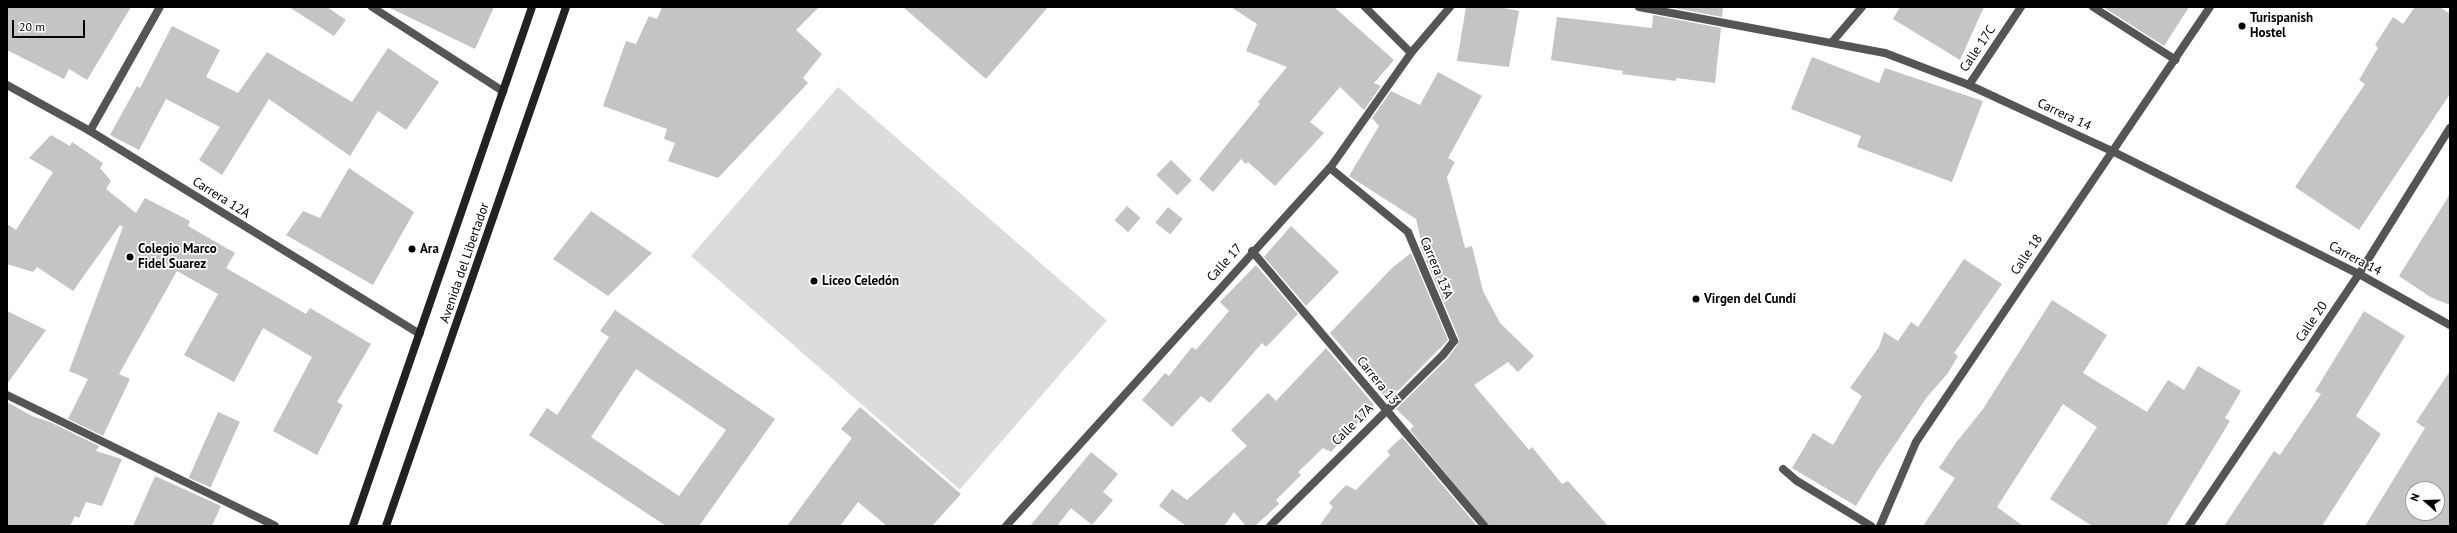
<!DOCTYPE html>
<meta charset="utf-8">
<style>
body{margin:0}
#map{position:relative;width:2457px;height:533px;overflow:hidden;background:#fff;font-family:"PT Sans",sans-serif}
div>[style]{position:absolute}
.green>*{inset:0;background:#dcdcdc;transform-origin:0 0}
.building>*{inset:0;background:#c4c4c4;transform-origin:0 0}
.street>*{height:8px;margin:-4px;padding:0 4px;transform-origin:4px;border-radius:4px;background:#555}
.secondary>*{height:8px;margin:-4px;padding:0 4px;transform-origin:4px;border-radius:4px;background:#222}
.dots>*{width:11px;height:11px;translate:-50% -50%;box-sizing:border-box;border:2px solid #fff;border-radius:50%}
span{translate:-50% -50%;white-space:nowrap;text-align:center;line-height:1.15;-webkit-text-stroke:3.5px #fff;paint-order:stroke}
.poi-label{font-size:13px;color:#000;font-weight:700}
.left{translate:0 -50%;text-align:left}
.street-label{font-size:13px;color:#000}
.frame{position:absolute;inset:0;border:8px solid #000;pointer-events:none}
.north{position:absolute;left:2405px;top:481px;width:40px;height:40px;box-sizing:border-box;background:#fff;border:1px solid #999;border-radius:50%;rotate:290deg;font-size:11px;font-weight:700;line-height:16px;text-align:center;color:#000}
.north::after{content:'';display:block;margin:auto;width:14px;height:18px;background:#000;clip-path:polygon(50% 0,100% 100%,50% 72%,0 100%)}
.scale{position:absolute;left:12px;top:20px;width:73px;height:18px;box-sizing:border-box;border:2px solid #000;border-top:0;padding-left:5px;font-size:12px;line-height:14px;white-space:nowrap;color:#000;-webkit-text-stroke:3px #fff;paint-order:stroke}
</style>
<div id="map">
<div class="green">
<div style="left:838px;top:87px;width:356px;height:224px;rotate:41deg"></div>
</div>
<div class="building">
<div style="clip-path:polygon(7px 7px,131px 7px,87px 80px,69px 69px,64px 79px,7px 50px)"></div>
<div style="clip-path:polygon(289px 7px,327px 7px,346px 20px,334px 36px)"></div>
<div style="clip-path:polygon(388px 7px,494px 7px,475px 49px)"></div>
<div style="clip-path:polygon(662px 7px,819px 7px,796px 30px,822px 54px,803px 78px,808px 83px,718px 178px,668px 161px,675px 143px,664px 139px,667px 129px,603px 106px,626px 41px,636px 44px,649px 16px,657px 19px)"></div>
<div style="clip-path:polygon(903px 7px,1048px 7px,986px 79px)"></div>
<div style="clip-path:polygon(1231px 7px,1334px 7px,1394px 60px,1374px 83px,1381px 86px,1364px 110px,1340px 87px,1310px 122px,1324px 133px,1275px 186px,1248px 162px,1246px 164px,1241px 159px,1213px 192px,1199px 179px,1260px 104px,1258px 102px,1287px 67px,1246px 51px,1257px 24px)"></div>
<div style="clip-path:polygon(1466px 7px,1499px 7px,1519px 11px,1509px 67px,1457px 61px)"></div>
<div style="clip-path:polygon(1669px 7px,1723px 7px,1722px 17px)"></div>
<div style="clip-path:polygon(1900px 7px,1984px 7px,1960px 60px,1893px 19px)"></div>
<div style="clip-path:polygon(2103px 7px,2189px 7px,2164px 46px)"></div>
<div style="clip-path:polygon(2415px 7px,2440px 7px,2450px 14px,2450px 94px,2359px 230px,2295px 187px,2365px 84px,2359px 80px,2378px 48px,2375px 45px,2393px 17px,2403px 24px)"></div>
<div style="clip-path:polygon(1653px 15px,1721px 28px,1715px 83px,1676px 78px,1676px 81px,1622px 74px,1623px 71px,1551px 60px,1557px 17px,1652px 28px)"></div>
<div style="clip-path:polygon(172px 26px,220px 50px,206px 77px,238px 93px,267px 52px,352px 102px,388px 48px,439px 82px,406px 130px,378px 111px,350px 156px,269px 99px,222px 175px,199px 160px,220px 127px,166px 99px,139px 150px,110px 135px,137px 86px,140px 88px)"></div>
<div style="clip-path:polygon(1812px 57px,1879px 83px,1885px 68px,1983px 101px,1952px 182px,1857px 147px,1861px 136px,1791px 109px)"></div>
<div style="clip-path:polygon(1438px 72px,1482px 96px,1448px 158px,1455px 162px,1447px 177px,1465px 248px,1472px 246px,1483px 291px,1500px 323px,1534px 356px,1518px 372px,1508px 362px,1474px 385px,1529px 450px,1532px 447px,1562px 484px,1568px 481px,1608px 526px,1489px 526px,1410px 430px,1414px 426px,1396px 409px,1447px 359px,1458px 344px,1459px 339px,1420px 246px,1422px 245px,1416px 219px,1349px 176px,1379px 126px,1372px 118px,1391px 91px,1420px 105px)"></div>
<div style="clip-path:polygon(51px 135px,70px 146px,72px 142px,103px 163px,100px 168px,111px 181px,106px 189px,136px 213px,145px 198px,190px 221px,188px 226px,235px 253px,226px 268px,306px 314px,310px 308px,371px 344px,337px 402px,343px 405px,317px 455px,273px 431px,312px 357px,263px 328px,234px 382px,184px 355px,218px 294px,177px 271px,119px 374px,130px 379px,103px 436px,68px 419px,88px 379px,69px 371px,123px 227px,120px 225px,73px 291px,37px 267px,33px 272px,7px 264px,7px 224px,16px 230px,53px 172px,29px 158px)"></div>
<div style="left:1171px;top:160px;width:29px;height:21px;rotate:44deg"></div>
<div style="clip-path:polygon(349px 168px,414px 212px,373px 285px,286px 235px,303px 211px,320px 218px)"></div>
<div style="clip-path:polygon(2450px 194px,2450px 305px,2432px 298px,2399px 276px)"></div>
<div style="left:1127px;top:206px;width:18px;height:19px;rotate:41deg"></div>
<div style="left:1168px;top:207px;width:19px;height:20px;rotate:39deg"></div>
<div style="clip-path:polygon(591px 211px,652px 253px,608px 296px,553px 259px)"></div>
<div style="clip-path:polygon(1291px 226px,1339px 272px,1306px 306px,1264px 257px)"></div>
<div style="clip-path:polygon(1411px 253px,1448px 340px,1388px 401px,1330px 333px,1392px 268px)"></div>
<div style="clip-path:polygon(1964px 259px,2002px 284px,1954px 353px,1958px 356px,1948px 373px,1927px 397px,1877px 471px,1856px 506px,1792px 468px,1813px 433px,1833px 445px,1862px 396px,1850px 388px,1879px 347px,1884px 332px,1898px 341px,1911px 322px,1918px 327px)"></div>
<div style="clip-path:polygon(1256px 265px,1298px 314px,1266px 347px,1262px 343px,1210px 403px,1201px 396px,1172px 427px,1142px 400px,1165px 373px,1169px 376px,1192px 347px,1196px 350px,1229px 311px,1220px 302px)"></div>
<div style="clip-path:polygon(2052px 300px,2107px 335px,2083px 373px,2147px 412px,2168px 380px,2184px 390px,2198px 366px,2241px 391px,2225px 418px,2230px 421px,2166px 526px,2092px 526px,2050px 499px,2097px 427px,2063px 404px,1997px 507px,2023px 526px,1923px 526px,1955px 478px,1939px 468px,1955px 444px,1983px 409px)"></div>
<div style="clip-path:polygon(evenodd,615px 310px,775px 419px,699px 526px,666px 526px,529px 435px,547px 408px,557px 415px,609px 337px,600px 331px,615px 310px,636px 369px,726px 430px,679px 496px,591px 437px,636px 369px)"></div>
<div style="clip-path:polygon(7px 311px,46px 330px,7px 384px)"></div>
<div style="clip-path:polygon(2364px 311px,2405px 336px,2356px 416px,2381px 434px,2322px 526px,2224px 526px,2274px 451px,2280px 455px,2321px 394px,2315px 391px)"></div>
<div style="clip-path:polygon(1326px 348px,1374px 405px,1331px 452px,1323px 448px,1298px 472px,1301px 475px,1276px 500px,1279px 504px,1255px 526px,1246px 526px,1234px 512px,1224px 526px,1186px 526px,1159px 506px,1172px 489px,1187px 500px,1247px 446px,1231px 430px,1268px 393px,1276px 401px)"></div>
<div style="clip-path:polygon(evenodd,2450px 371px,2450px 526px,2365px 526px,2425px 428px,2416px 422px,2450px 371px,2413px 489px,2437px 489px,2437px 513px,2413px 513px,2413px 489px)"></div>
<div style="clip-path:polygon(7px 402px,32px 416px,50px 422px,99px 446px,96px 451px,122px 459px,102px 506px,86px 502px,79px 518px,75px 516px,70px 526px,7px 526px)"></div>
<div style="clip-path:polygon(860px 407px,961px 494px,932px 526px,887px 526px,858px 502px,840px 526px,787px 526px,852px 438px,841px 429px)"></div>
<div style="left:218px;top:412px;width:24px;height:72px;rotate:24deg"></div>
<div style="clip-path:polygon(1402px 437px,1477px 526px,1319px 526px,1333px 507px,1329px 503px,1346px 485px,1356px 490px,1390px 455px,1387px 451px)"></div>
<div style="clip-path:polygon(1091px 452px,1118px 474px,1103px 492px,1113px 500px,1092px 525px,1071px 508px,1057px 526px,1030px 526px)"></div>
<div style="clip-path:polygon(155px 476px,221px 506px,212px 526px,133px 526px)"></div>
</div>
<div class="street">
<div style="left:372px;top:7px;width:156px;rotate:32.7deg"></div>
<div style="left:1365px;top:7px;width:65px;rotate:45deg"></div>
<div style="left:1639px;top:7px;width:250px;rotate:10.6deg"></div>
<div style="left:1885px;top:53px;width:90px;rotate:20.9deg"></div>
<div style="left:1969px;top:85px;width:157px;rotate:24.8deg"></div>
<div style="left:2112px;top:151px;width:276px;rotate:26.5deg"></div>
<div style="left:2359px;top:274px;width:104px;rotate:29.3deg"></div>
<div style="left:2093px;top:7px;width:98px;rotate:32.6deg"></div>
<div style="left:1832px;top:42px;width:46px;rotate:-49.4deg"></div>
<div style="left:7px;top:85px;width:95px;rotate:29deg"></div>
<div style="left:90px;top:131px;width:387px;rotate:31.6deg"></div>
<div style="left:1969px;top:85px;width:94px;rotate:-56.3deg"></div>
<div style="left:90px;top:131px;width:142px;rotate:-60.6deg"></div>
<div style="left:1252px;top:251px;width:360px;rotate:49.8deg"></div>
<div style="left:7px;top:395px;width:298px;rotate:26deg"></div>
<div style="left:1783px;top:469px;width:18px;rotate:41deg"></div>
<div style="left:1797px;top:481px;width:87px;rotate:31.3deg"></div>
<div style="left:1006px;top:526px;width:483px;rotate:-47.9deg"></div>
<div style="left:1330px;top:168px;width:141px;rotate:-54.8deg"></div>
<div style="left:1411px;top:53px;width:60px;rotate:-49.7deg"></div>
<div style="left:1270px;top:526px;width:243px;rotate:-44.7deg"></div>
<div style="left:1443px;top:355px;width:18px;rotate:-52deg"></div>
<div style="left:1454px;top:341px;width:118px;rotate:-112.9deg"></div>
<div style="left:1408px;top:232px;width:101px;rotate:-140.6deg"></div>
<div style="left:1880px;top:526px;width:91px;rotate:-66.8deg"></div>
<div style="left:1916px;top:442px;width:525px;rotate:-55.95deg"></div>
<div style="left:2189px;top:526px;width:304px;rotate:-56deg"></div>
<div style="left:2359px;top:274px;width:172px;rotate:-58.1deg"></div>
</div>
<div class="secondary">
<div style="left:353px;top:526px;width:549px;rotate:-70.97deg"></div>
<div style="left:386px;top:526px;width:549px;rotate:-70.87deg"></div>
</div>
<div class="dots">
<div style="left:2242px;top:26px;background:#000"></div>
<div style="left:412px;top:249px;background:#000"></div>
<div style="left:130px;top:257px;background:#000"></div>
<div style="left:814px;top:281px;background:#000"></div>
<div style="left:1696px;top:299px;background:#000"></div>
</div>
<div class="poi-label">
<span class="left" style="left:2250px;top:26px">Turispanish<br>Hostel</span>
<span class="left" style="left:420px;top:249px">Ara</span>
<span class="left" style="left:138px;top:257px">Colegio Marco<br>Fidel Suarez</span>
<span class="left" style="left:822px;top:281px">Liceo Celedón</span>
<span class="left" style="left:1704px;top:299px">Virgen del Cundí</span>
</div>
<div class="street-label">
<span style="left:1978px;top:49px;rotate:-56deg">Calle 17C</span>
<span style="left:2064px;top:115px;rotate:25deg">Carrera 14</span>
<span style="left:221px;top:198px;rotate:32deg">Carrera 12A</span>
<span style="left:2027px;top:255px;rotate:-56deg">Calle 18</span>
<span style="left:2355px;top:259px;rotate:28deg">Carrera 14</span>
<span style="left:465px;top:263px;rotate:-71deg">Avenida del Libertador</span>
<span style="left:1225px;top:263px;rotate:-48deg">Calle 17</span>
<span style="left:1436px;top:268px;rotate:67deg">Carrera 13A</span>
<span style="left:2312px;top:322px;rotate:-56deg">Calle 20</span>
<span style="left:1377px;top:381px;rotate:51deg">Carrera 13</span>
<span style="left:1353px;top:425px;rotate:-45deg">Calle 17A</span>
</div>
<div class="frame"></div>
<div class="north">N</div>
<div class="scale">20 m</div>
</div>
